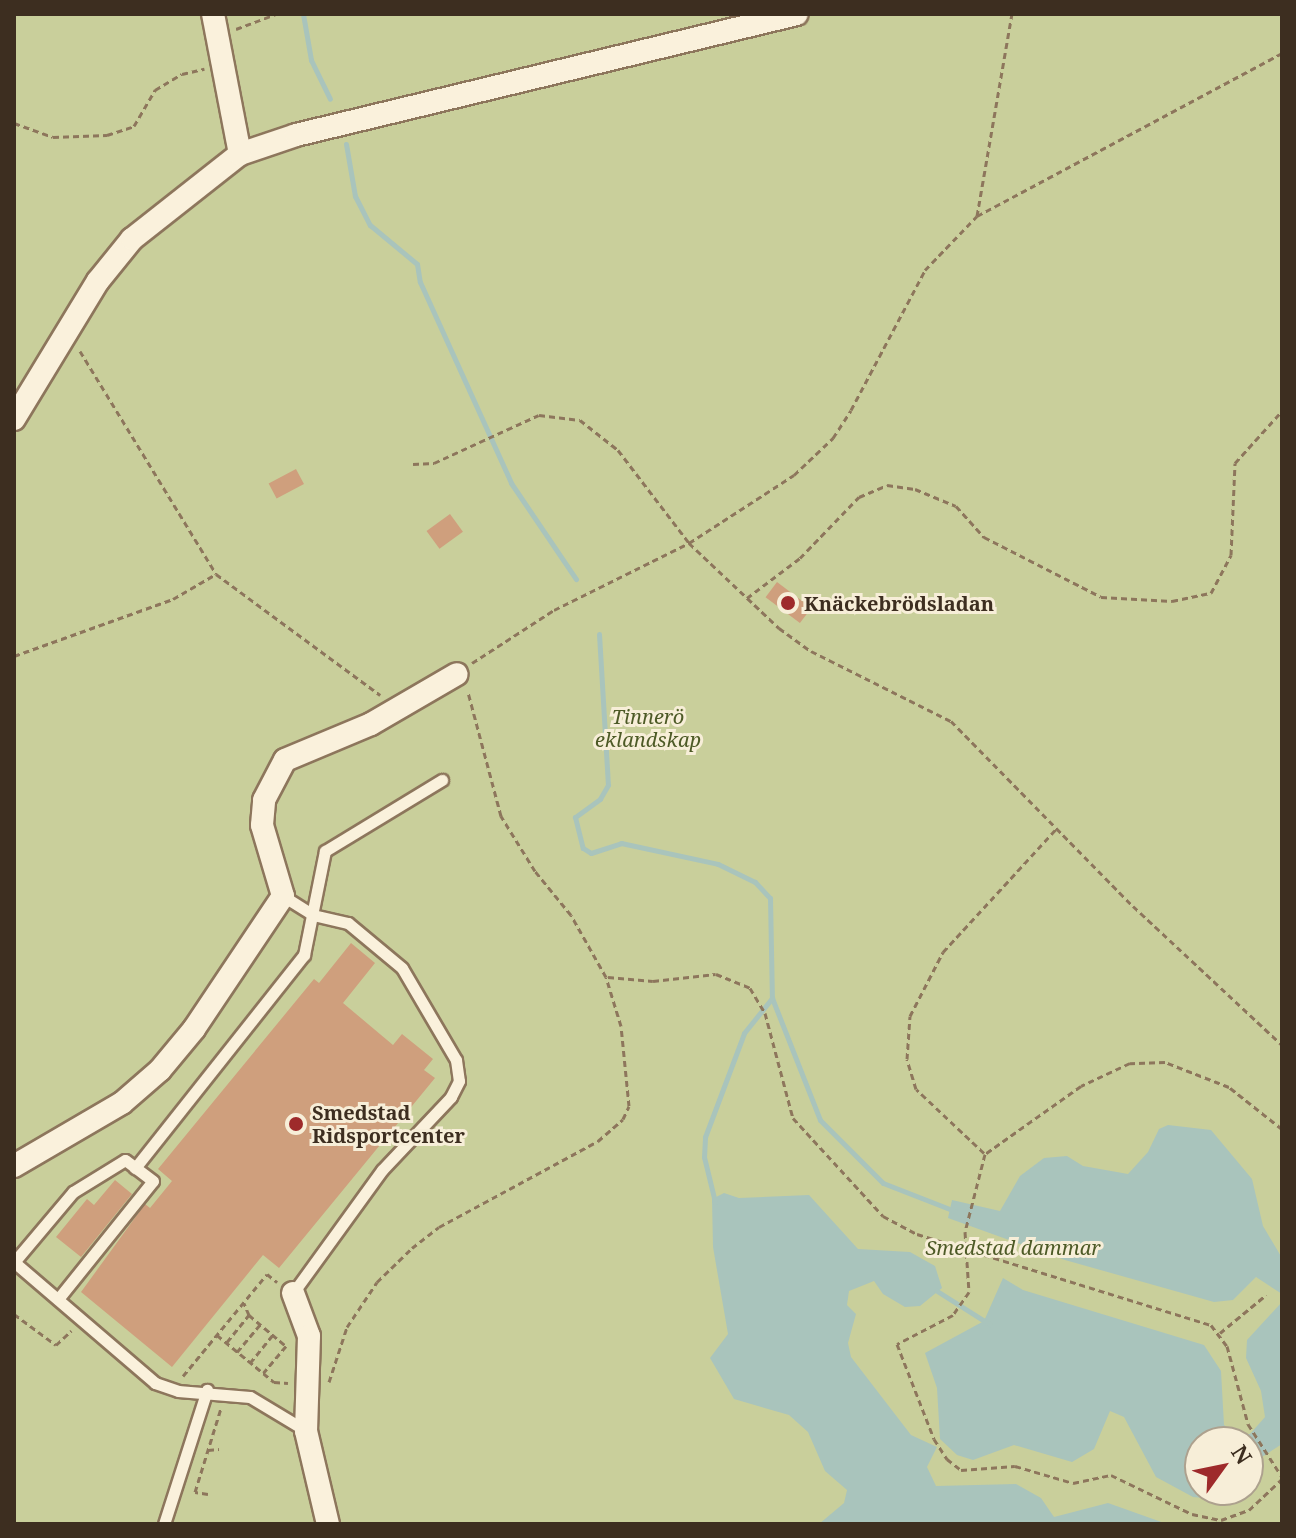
<!DOCTYPE html>
<meta charset="utf-8">
<style>
body{margin:0}
#map{position:relative;width:1296px;height:1538px;overflow:hidden;background:#f0e4c8;font-family:"Noto Serif",serif}
div>[style]{position:absolute}
.green>*{inset:0;background:#c9cf9b}
.water>*{inset:0;background:#a9c4bc}
.stream>*{height:5px;margin:-2.5px;padding:0 2.5px;transform-origin:2.5px;border-radius:2.5px;background:#a9c4bc}
.building>*{inset:0;background:#cf9f7d;transform-origin:0 0}
.path>*{height:3px;margin-top:-1.5px;transform-origin:0;background:repeating-linear-gradient(90deg,#8d765c 0 6px,transparent 0 10px)}
.roads{filter:drop-shadow(2px 0 #8d765c) drop-shadow(-2px 0 #8d765c) drop-shadow(0 2px #8d765c) drop-shadow(0 -2px #8d765c)}
.lane>*{height:11px;margin:-5.5px;padding:0 5.5px;transform-origin:5.5px;border-radius:5.5px;background:#faf1dc}
.street>*{height:22px;margin:-11px;padding:0 11px;transform-origin:11px;border-radius:11px;background:#faf1dc}
.dots>*{width:22px;height:22px;translate:-50% -50%;box-sizing:border-box;border:4px solid #f7eed8;border-radius:50%}
span{translate:-50% -50%;white-space:nowrap;text-align:center;line-height:1.15;-webkit-text-stroke:6px #f7eed8;paint-order:stroke}
.poi-label{font-size:20px;color:#3d2e20;font-weight:700}
.left{translate:0 -50%;text-align:left}
.park-label{font-size:20px;color:#4d5a26;font-style:italic}
.frame{position:absolute;inset:0;border:16px solid #3d2e20;pointer-events:none}
.north{position:absolute;left:1184px;top:1426px;width:80px;height:80px;box-sizing:border-box;background:#f7eed8;border:2px solid #ada18e;border-radius:50%;rotate:57deg;font-size:22px;font-weight:700;line-height:32px;text-align:center;color:#3d2e20}
.north::after{content:'';display:block;margin:auto;width:28px;height:36px;background:#9e2a2b;clip-path:polygon(50% 0,100% 100%,50% 72%,0 100%)}
</style>
<div id="map">
<div class="green">
<div style="clip-path:polygon(evenodd,14px 14px,1282px 14px,1282px 1524px,14px 1524px,14px 14px,1200px 1442px,1248px 1442px,1248px 1490px,1200px 1490px,1200px 1442px)"></div>
</div>
<div class="water">
<div style="clip-path:polygon(1168px 1125px,1211px 1130px,1252px 1179px,1263px 1226px,1282px 1258px,1282px 1294px,1256px 1277px,1233px 1300px,1214px 1302px,1065px 1260px,948px 1218px,952px 1200px,1000px 1211px,1020px 1176px,1044px 1158px,1067px 1156px,1083px 1166px,1128px 1174px,1148px 1152px,1159px 1129px)"></div>
<div style="clip-path:polygon(724px 1193px,739px 1198px,809px 1195px,858px 1249px,910px 1252px,935px 1266px,942px 1288px,920px 1306px,905px 1307px,883px 1294px,874px 1281px,849px 1291px,847px 1305px,856px 1314px,848px 1343px,851px 1357px,911px 1435px,937px 1447px,927px 1467px,936px 1486px,1016px 1484px,1041px 1498px,1054px 1517px,1108px 1503px,1167px 1524px,819px 1524px,844px 1503px,847px 1490px,825px 1471px,808px 1432px,789px 1415px,734px 1399px,710px 1358px,728px 1334px,713px 1247px,712px 1199px)"></div>
<div style="clip-path:polygon(1003px 1278px,1023px 1290px,1204px 1345px,1221px 1371px,1224px 1425px,1237px 1434px,1250px 1434px,1265px 1417px,1261px 1391px,1246px 1358px,1247px 1340px,1282px 1302px,1282px 1444px,1248px 1466px,1248px 1442px,1200px 1442px,1200px 1490px,1224px 1490px,1213px 1499px,1193px 1497px,1156px 1477px,1124px 1417px,1110px 1411px,1094px 1449px,1072px 1462px,1014px 1445px,973px 1460px,957px 1455px,940px 1439px,937px 1388px,925px 1353px,984px 1321px)"></div>
</div>
<div class="stream">
<div style="left:303px;top:14px;width:47px;rotate:80.1deg"></div>
<div style="left:311px;top:60px;width:43px;rotate:64deg"></div>
<div style="left:346px;top:144px;width:53px;rotate:80.2deg"></div>
<div style="left:355px;top:196px;width:33px;rotate:63deg"></div>
<div style="left:370px;top:225px;width:61px;rotate:39.7deg"></div>
<div style="left:417px;top:264px;width:18px;rotate:81deg"></div>
<div style="left:420px;top:282px;width:221px;rotate:65.6deg"></div>
<div style="left:511px;top:483px;width:116px;rotate:55.9deg"></div>
<div style="left:599px;top:634px;width:151px;rotate:86.6deg"></div>
<div style="left:608px;top:785px;width:16px;rotate:120deg"></div>
<div style="left:600px;top:799px;width:31px;rotate:144deg"></div>
<div style="left:575px;top:817px;width:32px;rotate:76deg"></div>
<div style="left:583px;top:848px;width:9px;rotate:32deg"></div>
<div style="left:591px;top:853px;width:32px;rotate:-18deg"></div>
<div style="left:621px;top:843px;width:99px;rotate:12.2deg"></div>
<div style="left:718px;top:864px;width:41px;rotate:25.9deg"></div>
<div style="left:755px;top:882px;width:22px;rotate:47deg"></div>
<div style="left:770px;top:898px;width:100px;rotate:88.9deg"></div>
<div style="left:772px;top:998px;width:131px;rotate:68.5deg"></div>
<div style="left:820px;top:1120px;width:89px;rotate:45deg"></div>
<div style="left:883px;top:1183px;width:77px;rotate:21.3deg"></div>
<div style="left:715px;top:1202px;width:46px;rotate:-103.7deg"></div>
<div style="left:704px;top:1157px;width:20px;rotate:-87deg"></div>
<div style="left:705px;top:1137px;width:111px;rotate:-69.4deg"></div>
<div style="left:744px;top:1033px;width:45px;rotate:-51.3deg"></div>
<div style="left:937px;top:1291px;width:62px;rotate:32.4deg"></div>
</div>
<div class="building">
<div style="left:296px;top:469px;width:17px;height:31px;rotate:62deg"></div>
<div style="left:450px;top:514px;width:22px;height:29px;rotate:54deg"></div>
<div style="left:777px;top:582px;width:43px;height:19px;rotate:37deg"></div>
<div style="clip-path:polygon(351px 943px,375px 963px,343px 1003px,393px 1045px,402px 1034px,433px 1059px,424px 1070px,435px 1078px,279px 1268px,263px 1255px,172px 1367px,81px 1292px,145px 1204px,150px 1208px,172px 1181px,158px 1169px,314px 979px,319px 983px)"></div>
<div style="clip-path:polygon(115px 1180px,132px 1194px,81px 1257px,56px 1237px,87px 1199px,94px 1205px)"></div>
</div>
<div class="path">
<div style="left:236px;top:29px;width:43px;rotate:-20.6deg"></div>
<div style="left:14px;top:123px;width:41px;rotate:19.7deg"></div>
<div style="left:53px;top:137px;width:54px;rotate:-2.1deg"></div>
<div style="left:107px;top:135px;width:28px;rotate:-18deg"></div>
<div style="left:134px;top:126px;width:42px;rotate:-59.7deg"></div>
<div style="left:155px;top:90px;width:31px;rotate:-31deg"></div>
<div style="left:182px;top:74px;width:23px;rotate:-13deg"></div>
<div style="left:977px;top:216px;width:205px;rotate:-80.2deg"></div>
<div style="left:80px;top:351px;width:261px;rotate:58.6deg"></div>
<div style="left:216px;top:574px;width:204px;rotate:36.4deg"></div>
<div style="left:413px;top:464px;width:21px;rotate:-3deg"></div>
<div style="left:434px;top:463px;width:115px;rotate:-24.6deg"></div>
<div style="left:539px;top:415px;width:41px;rotate:7deg"></div>
<div style="left:580px;top:420px;width:48px;rotate:38.3deg"></div>
<div style="left:618px;top:450px;width:117px;rotate:52.6deg"></div>
<div style="left:689px;top:543px;width:124px;rotate:43.4deg"></div>
<div style="left:779px;top:628px;width:39px;rotate:36deg"></div>
<div style="left:811px;top:651px;width:157px;rotate:26.6deg"></div>
<div style="left:951px;top:721px;width:260px;rotate:45.5deg"></div>
<div style="left:1133px;top:906px;width:204px;rotate:43deg"></div>
<div style="left:747px;top:598px;width:66px;rotate:-37deg"></div>
<div style="left:800px;top:558px;width:85px;rotate:-46deg"></div>
<div style="left:859px;top:497px;width:30px;rotate:-23deg"></div>
<div style="left:887px;top:485px;width:28px;rotate:8deg"></div>
<div style="left:915px;top:489px;width:44px;rotate:22.5deg"></div>
<div style="left:956px;top:506px;width:42px;rotate:47.9deg"></div>
<div style="left:984px;top:537px;width:131px;rotate:27.1deg"></div>
<div style="left:1101px;top:597px;width:71px;rotate:3.2deg"></div>
<div style="left:1172px;top:601px;width:40px;rotate:-12deg"></div>
<div style="left:1211px;top:593px;width:43px;rotate:-62.2deg"></div>
<div style="left:1231px;top:555px;width:92px;rotate:-87.5deg"></div>
<div style="left:1235px;top:463px;width:70px;rotate:-47.9deg"></div>
<div style="left:14px;top:656px;width:169px;rotate:-19.7deg"></div>
<div style="left:173px;top:599px;width:50px;rotate:-30.2deg"></div>
<div style="left:472px;top:663px;width:98px;rotate:-32.9deg"></div>
<div style="left:554px;top:610px;width:151px;rotate:-26.4deg"></div>
<div style="left:689px;top:543px;width:125px;rotate:-32.9deg"></div>
<div style="left:794px;top:475px;width:54px;rotate:-43.5deg"></div>
<div style="left:833px;top:438px;width:33px;rotate:-57deg"></div>
<div style="left:851px;top:410px;width:158px;rotate:-62.1deg"></div>
<div style="left:925px;top:270px;width:75px;rotate:-46.1deg"></div>
<div style="left:977px;top:216px;width:346px;rotate:-28.1deg"></div>
<div style="left:608px;top:977px;width:45px;rotate:5.1deg"></div>
<div style="left:653px;top:981px;width:63px;rotate:-6.3deg"></div>
<div style="left:716px;top:974px;width:37px;rotate:22deg"></div>
<div style="left:750px;top:988px;width:29px;rotate:59deg"></div>
<div style="left:765px;top:1013px;width:109px;rotate:75.1deg"></div>
<div style="left:793px;top:1118px;width:133px;rotate:47.4deg"></div>
<div style="left:883px;top:1216px;width:38px;rotate:28deg"></div>
<div style="left:917px;top:1234px;width:308px;rotate:17.2deg"></div>
<div style="left:1211px;top:1325px;width:26px;rotate:53deg"></div>
<div style="left:1227px;top:1346px;width:81px;rotate:74.9deg"></div>
<div style="left:1248px;top:1424px;width:63px;rotate:57.3deg"></div>
<div style="left:1282px;top:1129px;width:68px;rotate:-141.6deg"></div>
<div style="left:1229px;top:1087px;width:69px;rotate:-158.7deg"></div>
<div style="left:1165px;top:1062px;width:35px;rotate:178deg"></div>
<div style="left:1130px;top:1063px;width:54px;rotate:154.9deg"></div>
<div style="left:1081px;top:1086px;width:118px;rotate:144.7deg"></div>
<div style="left:985px;top:1154px;width:81px;rotate:104.4deg"></div>
<div style="left:965px;top:1232px;width:60px;rotate:86.2deg"></div>
<div style="left:969px;top:1292px;width:28px;rotate:125deg"></div>
<div style="left:953px;top:1315px;width:63px;rotate:152.6deg"></div>
<div style="left:897px;top:1344px;width:102px;rotate:68.7deg"></div>
<div style="left:934px;top:1439px;width:24px;rotate:57deg"></div>
<div style="left:947px;top:1459px;width:18px;rotate:38deg"></div>
<div style="left:961px;top:1470px;width:54px;rotate:-4.2deg"></div>
<div style="left:1015px;top:1466px;width:60px;rotate:16.3deg"></div>
<div style="left:1073px;top:1483px;width:39px;rotate:-12deg"></div>
<div style="left:1111px;top:1475px;width:90px;rotate:25.7deg"></div>
<div style="left:1192px;top:1514px;width:30px;rotate:12deg"></div>
<div style="left:1221px;top:1520px;width:30px;rotate:-20deg"></div>
<div style="left:1249px;top:1510px;width:45px;rotate:-43.2deg"></div>
<div style="left:984px;top:1153px;width:93px;rotate:-136.7deg"></div>
<div style="left:916px;top:1089px;width:31px;rotate:-107deg"></div>
<div style="left:907px;top:1059px;width:43px;rotate:-86deg"></div>
<div style="left:910px;top:1016px;width:72px;rotate:-62.7deg"></div>
<div style="left:943px;top:952px;width:167px;rotate:-47.4deg"></div>
<div style="left:14px;top:1314px;width:52px;rotate:36.4deg"></div>
<div style="left:56px;top:1345px;width:21px;rotate:-43deg"></div>
<div style="left:249px;top:1315px;width:48px;rotate:40deg"></div>
<div style="left:286px;top:1346px;width:35px;rotate:130deg"></div>
<div style="left:1220px;top:1333px;width:60px;rotate:-39.6deg"></div>
<div style="left:217px;top:1335px;width:74px;rotate:39.5deg"></div>
<div style="left:274px;top:1382px;width:14px;rotate:4deg"></div>
<div style="left:227px;top:1342px;width:35px;rotate:-51deg"></div>
<div style="left:249px;top:1315px;width:13px;rotate:-113deg"></div>
<div style="left:237px;top:1352px;width:35px;rotate:-50deg"></div>
<div style="left:250px;top:1363px;width:36px;rotate:-51deg"></div>
<div style="left:183px;top:1376px;width:132px;rotate:-50.5deg"></div>
<div style="left:267px;top:1274px;width:13px;rotate:39deg"></div>
<div style="left:329px;top:1382px;width:58px;rotate:-71.9deg"></div>
<div style="left:347px;top:1327px;width:54px;rotate:-56.3deg"></div>
<div style="left:377px;top:1282px;width:49px;rotate:-44.2deg"></div>
<div style="left:412px;top:1248px;width:34px;rotate:-38deg"></div>
<div style="left:439px;top:1227px;width:181px;rotate:-28.4deg"></div>
<div style="left:598px;top:1141px;width:33px;rotate:-41deg"></div>
<div style="left:623px;top:1119px;width:14px;rotate:-65deg"></div>
<div style="left:629px;top:1106px;width:80px;rotate:-95.7deg"></div>
<div style="left:621px;top:1026px;width:51px;rotate:-107deg"></div>
<div style="left:606px;top:977px;width:71px;rotate:-119.4deg"></div>
<div style="left:571px;top:915px;width:57px;rotate:-129.3deg"></div>
<div style="left:535px;top:871px;width:65px;rotate:-121.7deg"></div>
<div style="left:501px;top:816px;width:128px;rotate:-104.9deg"></div>
<div style="left:208px;top:1450px;width:11px;rotate:-5deg"></div>
<div style="left:208px;top:1494px;width:13px;rotate:-171deg"></div>
<div style="left:195px;top:1492px;width:88px;rotate:-72.8deg"></div>
</div>
<div class="roads">
<div class="lane">
<div style="left:283px;top:896px;width:36px;rotate:32deg"></div>
<div style="left:313px;top:915px;width:36px;rotate:13deg"></div>
<div style="left:348px;top:923px;width:70px;rotate:39.8deg"></div>
<div style="left:402px;top:968px;width:107px;rotate:59.6deg"></div>
<div style="left:456px;top:1060px;width:21px;rotate:82deg"></div>
<div style="left:459px;top:1081px;width:18px;rotate:117deg"></div>
<div style="left:451px;top:1097px;width:100px;rotate:133.4deg"></div>
<div style="left:382px;top:1170px;width:152px;rotate:125.9deg"></div>
<div style="left:135px;top:1168px;width:272px;rotate:-51.6deg"></div>
<div style="left:304px;top:955px;width:106px;rotate:-78.6deg"></div>
<div style="left:325px;top:851px;width:137px;rotate:-31.3deg"></div>
<div style="left:58px;top:1299px;width:151px;rotate:-51.2deg"></div>
<div style="left:153px;top:1181px;width:35px;rotate:-143deg"></div>
<div style="left:125px;top:1160px;width:61px;rotate:148.4deg"></div>
<div style="left:73px;top:1192px;width:92px;rotate:130.1deg"></div>
<div style="left:14px;top:1262px;width:186px;rotate:40.6deg"></div>
<div style="left:155px;top:1383px;width:24px;rotate:19deg"></div>
<div style="left:178px;top:1391px;width:72px;rotate:4.8deg"></div>
<div style="left:250px;top:1397px;width:64px;rotate:31deg"></div>
<div style="left:164px;top:1524px;width:141px;rotate:-72.2deg"></div>
</div>
<div class="street">
<div style="left:240px;top:154px;width:59px;rotate:-18.7deg"></div>
<div style="left:296px;top:135px;width:515px;rotate:-13.58deg"></div>
<div style="left:14px;top:419px;width:162px;rotate:-58.7deg"></div>
<div style="left:98px;top:281px;width:54px;rotate:-51deg"></div>
<div style="left:132px;top:239px;width:137px;rotate:-38.2deg"></div>
<div style="left:240px;top:154px;width:143px;rotate:-100.9deg"></div>
<div style="left:14px;top:1166px;width:125px;rotate:-30.3deg"></div>
<div style="left:122px;top:1103px;width:50px;rotate:-41deg"></div>
<div style="left:160px;top:1070px;width:53px;rotate:-50.3deg"></div>
<div style="left:194px;top:1029px;width:160px;rotate:-56.2deg"></div>
<div style="left:283px;top:896px;width:74px;rotate:-106.5deg"></div>
<div style="left:262px;top:825px;width:25px;rotate:-85deg"></div>
<div style="left:264px;top:800px;width:45px;rotate:-62.3deg"></div>
<div style="left:285px;top:760px;width:93px;rotate:-22.7deg"></div>
<div style="left:371px;top:724px;width:99px;rotate:-30.2deg"></div>
<div style="left:293px;top:1293px;width:46px;rotate:69.6deg"></div>
<div style="left:309px;top:1336px;width:95px;rotate:91.8deg"></div>
<div style="left:306px;top:1431px;width:96px;rotate:76.7deg"></div>
</div>
</div>
<div class="dots">
<div style="left:788px;top:603px;background:#9e2a2b"></div>
<div style="left:296px;top:1124px;background:#9e2a2b"></div>
</div>
<div class="poi-label">
<span class="left" style="left:804px;top:603px">Knäckebrödsladan</span>
<span class="left" style="left:312px;top:1124px">Smedstad<br>Ridsportcenter</span>
</div>
<div class="park-label">
<span style="left:648px;top:728px">Tinnerö<br>eklandskap</span>
<span style="left:1013px;top:1247px">Smedstad dammar</span>
</div>
<div class="frame"></div>
<div class="north">N</div>
</div>
